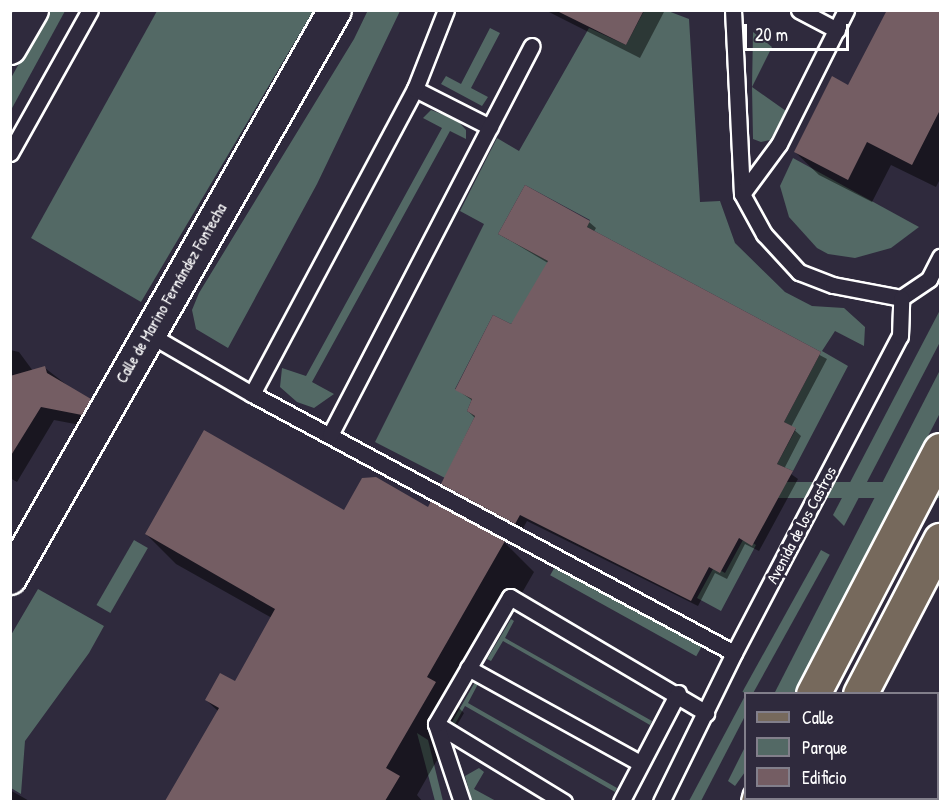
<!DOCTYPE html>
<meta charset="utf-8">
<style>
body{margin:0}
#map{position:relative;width:951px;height:812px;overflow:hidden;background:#2f2a3d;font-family:"Patrick Hand",sans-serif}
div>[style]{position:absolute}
.green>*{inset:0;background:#536965;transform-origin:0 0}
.shadow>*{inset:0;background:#0007}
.building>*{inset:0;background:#745d63}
.roads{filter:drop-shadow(2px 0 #fff) drop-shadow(-2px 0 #fff) drop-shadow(0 2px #fff) drop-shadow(0 -2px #fff)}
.service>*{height:15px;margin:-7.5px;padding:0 7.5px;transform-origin:7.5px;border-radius:7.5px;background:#2f2a3d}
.minor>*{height:32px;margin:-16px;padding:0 16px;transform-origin:16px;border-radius:16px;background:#2f2a3d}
.primary>*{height:33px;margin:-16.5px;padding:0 16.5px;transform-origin:16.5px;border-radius:16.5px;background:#76695c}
span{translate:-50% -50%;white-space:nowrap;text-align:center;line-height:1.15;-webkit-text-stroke:6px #2f2a3d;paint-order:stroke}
.street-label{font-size:16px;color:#fff}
.frame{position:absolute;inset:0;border:12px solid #fff;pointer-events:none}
.legend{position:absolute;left:744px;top:692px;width:195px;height:108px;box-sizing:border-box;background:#2f2a3d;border:2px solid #827f8b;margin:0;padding:8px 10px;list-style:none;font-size:18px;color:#fff}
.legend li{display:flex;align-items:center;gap:12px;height:30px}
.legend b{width:30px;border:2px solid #827f8b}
.scale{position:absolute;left:744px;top:24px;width:105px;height:27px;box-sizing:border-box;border:3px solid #fff;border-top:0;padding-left:8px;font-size:18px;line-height:21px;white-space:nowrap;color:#fff;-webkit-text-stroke:4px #2f2a3d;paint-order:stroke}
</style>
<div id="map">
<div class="green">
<div style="clip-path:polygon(368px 10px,400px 11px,317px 184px,228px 348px,196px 329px,192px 310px,199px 293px,354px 39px)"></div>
<div style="clip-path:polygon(48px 11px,65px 11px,11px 110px,11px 78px)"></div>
<div style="clip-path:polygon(157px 11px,313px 11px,141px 302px,31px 238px)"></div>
<div style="clip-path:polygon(644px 11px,668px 11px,689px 19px,700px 202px,720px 201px,735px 243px,785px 292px,812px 306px,844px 308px,865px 327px,864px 346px,835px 331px,822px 351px,848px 366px,793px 471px,777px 464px,796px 429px,784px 422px,821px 352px,587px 227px,590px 220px,525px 185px,498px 234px,558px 266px,511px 324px,493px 315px,455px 389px,472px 399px,467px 411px,475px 416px,445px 478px,375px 442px,484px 224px,460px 211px,497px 138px,519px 151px,589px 28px,626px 45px)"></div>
<div style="clip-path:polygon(490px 28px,500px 33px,471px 88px,488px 97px,482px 106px,441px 84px,446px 76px,461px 84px)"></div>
<div style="clip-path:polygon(753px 32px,772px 47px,752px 87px,786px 111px,770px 140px,761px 142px,753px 139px,752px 87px)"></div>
<div style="clip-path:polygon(431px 110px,457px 120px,466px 130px,466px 139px,450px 131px,312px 382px,334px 394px,314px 408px,297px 402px,280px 387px,282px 368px,306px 376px,442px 128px,423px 118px)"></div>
<div style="clip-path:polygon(793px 158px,919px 227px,891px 248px,855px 258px,828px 254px,817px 248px,789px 217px,780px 186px)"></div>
<div style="clip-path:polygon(940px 310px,940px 342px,844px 526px,833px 515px)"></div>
<div style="clip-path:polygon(940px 370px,940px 413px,795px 693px,774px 694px)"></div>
<div style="left:940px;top:482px;width:16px;height:239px;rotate:90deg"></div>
<div style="clip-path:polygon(744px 538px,756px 545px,721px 611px,697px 598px,714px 567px,725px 573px)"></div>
<div style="left:134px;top:540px;width:16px;height:75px;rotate:30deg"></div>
<div style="left:821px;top:550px;width:10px;height:162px;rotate:29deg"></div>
<div style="left:557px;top:563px;width:167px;height:14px;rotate:29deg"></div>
<div style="clip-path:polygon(38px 589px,104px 626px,89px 653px,25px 741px,21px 794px,11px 788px,11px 635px)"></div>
<div style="clip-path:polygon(511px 619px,514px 621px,505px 638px,652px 721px,650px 725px,503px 641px,491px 661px,487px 659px)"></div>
<div style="clip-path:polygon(475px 682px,478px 684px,468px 703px,617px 788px,615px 792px,465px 706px,455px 724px,452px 722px)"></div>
<div style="clip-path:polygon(746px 694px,745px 716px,701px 801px,689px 801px)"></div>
<div style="clip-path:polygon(417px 733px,428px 740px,443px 801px,435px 801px)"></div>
<div style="clip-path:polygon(745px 747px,745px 772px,735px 786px,728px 781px)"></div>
<div style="clip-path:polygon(479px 768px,484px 772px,474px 789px,496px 801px,472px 801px,465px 776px)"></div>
<div style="clip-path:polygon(938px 769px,940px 801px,874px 801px,938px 798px)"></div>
</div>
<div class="shadow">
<div style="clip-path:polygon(545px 10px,665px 10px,640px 58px)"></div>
<div style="clip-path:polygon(888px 10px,940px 10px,940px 179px,936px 187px,891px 165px,872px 202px,819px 175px,795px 152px,849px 87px)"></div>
<div style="clip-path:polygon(589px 222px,596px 228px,593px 233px,827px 359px,791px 427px,801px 436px,784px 469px,798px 479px,759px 551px,745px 544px,727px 579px,715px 573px,698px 606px,527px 521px,522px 530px,443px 484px,475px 418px,468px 411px,473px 401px,456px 389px,512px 326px,548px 263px,499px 234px)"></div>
<div style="clip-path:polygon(10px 350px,19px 352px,33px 371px,45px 368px,104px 414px,96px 428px,54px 420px,17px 482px,10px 478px)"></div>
<div style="clip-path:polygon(432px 503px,504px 542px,534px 572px,457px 706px,464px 713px,417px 795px,423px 802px,167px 802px,218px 711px,206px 700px,236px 683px,272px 618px,176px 564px,146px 534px,344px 512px,429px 509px)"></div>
<div style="clip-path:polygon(10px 790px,31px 802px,10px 802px)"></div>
</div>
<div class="building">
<div style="clip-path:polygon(555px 10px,644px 10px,626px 45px)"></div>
<div style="clip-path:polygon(887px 10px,940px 10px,940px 110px,912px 165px,867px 142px,848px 180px,794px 152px,832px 76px,848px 85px)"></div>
<div style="clip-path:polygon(525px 185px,590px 221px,587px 227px,821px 352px,784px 422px,796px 428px,777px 464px,793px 471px,752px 546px,739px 538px,720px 573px,709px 567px,691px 601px,520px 515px,515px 524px,441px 484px,475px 416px,467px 411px,472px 399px,455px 390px,493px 315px,511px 324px,548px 261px,498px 234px)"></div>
<div style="clip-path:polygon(45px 366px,47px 373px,91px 399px,82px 415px,41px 407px,10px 457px,10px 376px)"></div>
<div style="clip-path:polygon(204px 430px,344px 510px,362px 478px,376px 477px,428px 507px,431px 501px,505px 541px,427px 677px,436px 682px,386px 768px,400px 776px,385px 801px,165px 801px,219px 708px,205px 700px,220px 673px,235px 681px,275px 609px,145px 534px)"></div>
</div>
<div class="roads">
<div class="service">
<div style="left:733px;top:10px;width:184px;rotate:87.2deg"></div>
<div style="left:742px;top:194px;width:46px;rotate:61.2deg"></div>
<div style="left:764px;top:234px;width:52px;rotate:47.4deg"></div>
<div style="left:799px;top:272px;width:36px;rotate:21deg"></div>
<div style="left:833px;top:285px;width:69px;rotate:10.8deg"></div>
<div style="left:799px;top:10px;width:43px;rotate:27.8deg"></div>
<div style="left:415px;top:89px;width:84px;rotate:26.9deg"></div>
<div style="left:10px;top:153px;width:164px;rotate:-60.8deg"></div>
<div style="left:742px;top:194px;width:62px;rotate:-53.5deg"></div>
<div style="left:779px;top:144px;width:150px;rotate:-63.4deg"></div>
<div style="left:901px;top:298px;width:34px;rotate:-34deg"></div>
<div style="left:929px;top:279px;width:25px;rotate:-63deg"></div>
<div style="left:147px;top:333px;width:121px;rotate:30.2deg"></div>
<div style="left:252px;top:394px;width:547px;rotate:28.25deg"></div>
<div style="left:252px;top:394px;width:346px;rotate:-61.9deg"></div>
<div style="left:415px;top:89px;width:85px;rotate:-68.6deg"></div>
<div style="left:330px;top:435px;width:438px;rotate:-62.6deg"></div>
<div style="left:468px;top:668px;width:196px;rotate:28.9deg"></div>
<div style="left:436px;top:724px;width:150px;rotate:31.4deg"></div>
<div style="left:462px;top:802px;width:82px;rotate:-108.4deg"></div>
<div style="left:436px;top:724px;width:147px;rotate:-59.8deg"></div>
<div style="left:510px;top:597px;width:228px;rotate:30.6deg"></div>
<div style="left:621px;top:802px;width:123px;rotate:-62.4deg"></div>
<div style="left:661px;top:802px;width:166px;rotate:-63.9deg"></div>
<div style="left:734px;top:653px;width:358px;rotate:-62.4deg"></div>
<div style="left:900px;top:336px;width:38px;rotate:-88deg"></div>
</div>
<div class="minor">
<div style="left:10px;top:48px;width:44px;rotate:-59.9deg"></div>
<div style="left:10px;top:578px;width:654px;rotate:-60.22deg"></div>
</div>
<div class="primary">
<div style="left:813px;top:694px;width:275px;rotate:-62.5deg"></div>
<div style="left:860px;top:694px;width:174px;rotate:-62.5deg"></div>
<div style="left:758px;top:802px;width:4px;rotate:-76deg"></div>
<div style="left:804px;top:802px;width:4px;rotate:-76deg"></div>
</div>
</div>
<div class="street-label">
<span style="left:171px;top:293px;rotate:-60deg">Calle de Marino Fernández Fontecha</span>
<span style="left:801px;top:525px;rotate:-62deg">Avenida de los Castros</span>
</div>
<div class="frame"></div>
<ul class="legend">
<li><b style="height:8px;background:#76695c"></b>Calle</li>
<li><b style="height:16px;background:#536965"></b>Parque</li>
<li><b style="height:16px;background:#745d63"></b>Edificio</li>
</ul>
<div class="scale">20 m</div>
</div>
